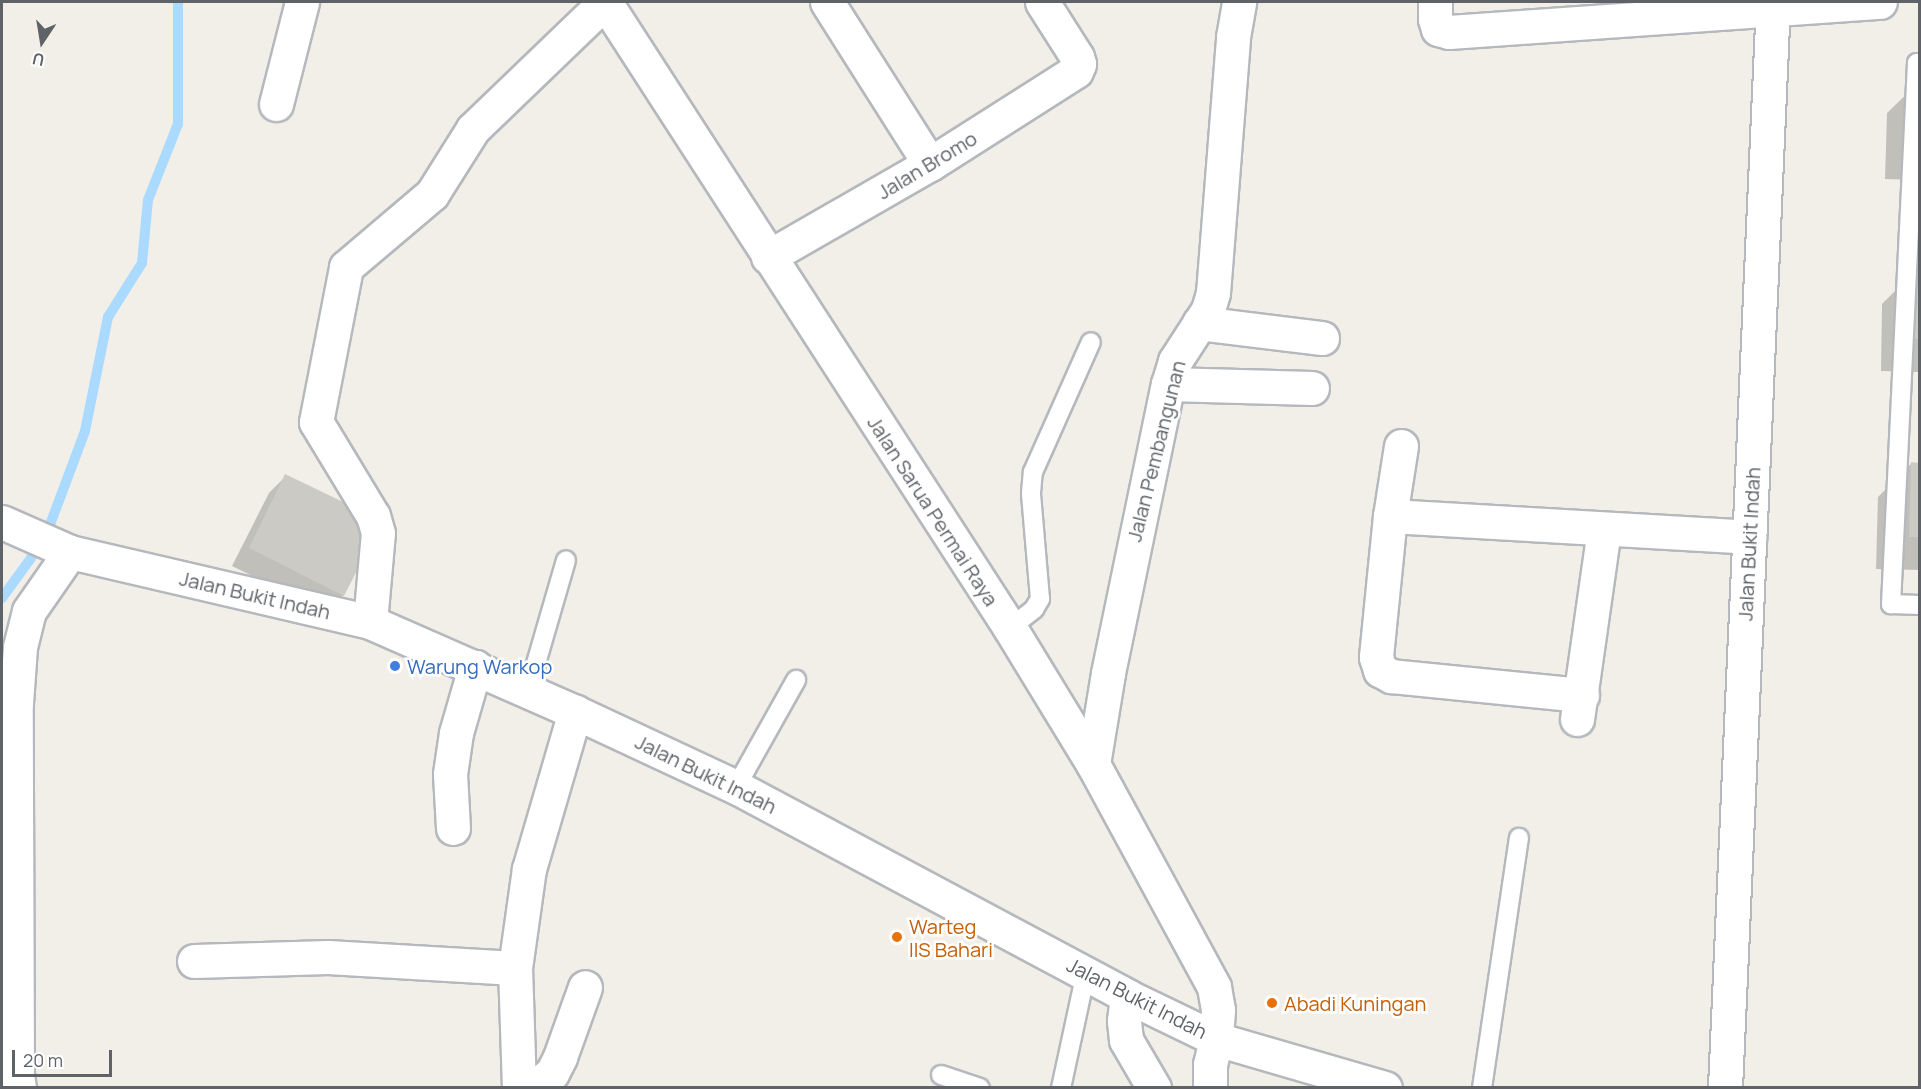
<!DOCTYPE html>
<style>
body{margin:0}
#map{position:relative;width:1921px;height:1089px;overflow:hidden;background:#f1efe8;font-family:Manrope,sans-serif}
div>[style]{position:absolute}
.shadow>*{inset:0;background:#0003}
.stream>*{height:10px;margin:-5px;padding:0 5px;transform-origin:5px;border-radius:5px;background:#aadaff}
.building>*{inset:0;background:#cccac5}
.roads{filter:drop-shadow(2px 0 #b5b8bc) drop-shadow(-2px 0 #b5b8bc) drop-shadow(0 2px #b5b8bc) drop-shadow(0 -2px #b5b8bc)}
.service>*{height:18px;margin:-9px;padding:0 9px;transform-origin:9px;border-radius:9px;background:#fff}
.minor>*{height:33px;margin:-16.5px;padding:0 16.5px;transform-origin:16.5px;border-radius:16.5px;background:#fff}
.secondary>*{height:33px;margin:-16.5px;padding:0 16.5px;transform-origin:16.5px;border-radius:16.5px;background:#fff}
.dots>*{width:16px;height:16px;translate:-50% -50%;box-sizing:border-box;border:3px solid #fff;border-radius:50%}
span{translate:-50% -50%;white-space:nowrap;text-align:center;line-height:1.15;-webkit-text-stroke:5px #fff;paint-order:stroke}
.street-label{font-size:20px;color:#5f6368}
.shop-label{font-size:20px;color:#366cbe}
.left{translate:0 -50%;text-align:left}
.food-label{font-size:20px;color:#c56008}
.frame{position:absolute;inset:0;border:3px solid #5f6368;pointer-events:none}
.north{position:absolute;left:12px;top:12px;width:60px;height:60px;-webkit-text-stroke:4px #fff;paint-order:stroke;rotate:192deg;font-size:16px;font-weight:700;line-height:24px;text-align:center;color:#5f6368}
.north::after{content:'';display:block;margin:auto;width:21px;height:27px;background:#5f6368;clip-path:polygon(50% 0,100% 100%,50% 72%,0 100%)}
.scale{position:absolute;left:12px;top:1050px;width:100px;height:27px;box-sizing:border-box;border:3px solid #5f6368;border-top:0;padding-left:8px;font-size:18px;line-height:21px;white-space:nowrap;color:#5f6368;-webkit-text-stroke:4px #fff;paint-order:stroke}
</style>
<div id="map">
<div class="shadow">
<div style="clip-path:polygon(1920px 81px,1920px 180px,1885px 179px,1887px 113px)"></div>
<div style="clip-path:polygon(1915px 271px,1920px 271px,1920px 372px,1881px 371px,1882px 304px)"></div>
<div style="clip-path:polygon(1911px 464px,1920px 464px,1920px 570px,1876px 569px,1878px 497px)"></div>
<div style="clip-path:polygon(286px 476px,343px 595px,326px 612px,232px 566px,269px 493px)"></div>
</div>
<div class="stream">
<div style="left:2px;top:598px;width:49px;rotate:-54.1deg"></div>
<div style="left:31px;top:558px;width:41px;rotate:-60.9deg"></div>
<div style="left:51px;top:522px;width:97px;rotate:-69.5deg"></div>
<div style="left:85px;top:431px;width:116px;rotate:-78.6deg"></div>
<div style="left:108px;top:317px;width:64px;rotate:-57.8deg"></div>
<div style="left:142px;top:263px;width:63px;rotate:-84.6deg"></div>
<div style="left:148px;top:200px;width:82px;rotate:-68.5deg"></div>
<div style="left:178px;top:124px;width:122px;rotate:-90deg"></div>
</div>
<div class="building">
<div style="clip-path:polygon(1915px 269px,1920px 270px,1920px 339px,1913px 339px)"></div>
<div style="clip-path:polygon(1911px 462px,1920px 463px,1920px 537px,1909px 537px)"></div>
<div style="clip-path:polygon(285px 474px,366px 513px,370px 545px,344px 596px,249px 548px)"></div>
</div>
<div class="roads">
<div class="service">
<div style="left:1920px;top:63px;width:3px;rotate:180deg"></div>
<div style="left:1917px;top:63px;width:542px;rotate:92.75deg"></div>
<div style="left:1891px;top:604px;width:29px;rotate:2deg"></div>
<div style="left:1010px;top:628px;width:31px;rotate:-38deg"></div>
<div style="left:1034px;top:609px;width:12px;rotate:-59deg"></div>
<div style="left:1040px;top:599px;width:106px;rotate:-94.9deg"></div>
<div style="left:1031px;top:493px;width:21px;rotate:-85deg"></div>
<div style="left:1033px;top:472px;width:142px;rotate:-66deg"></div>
<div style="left:528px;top:691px;width:136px;rotate:-73.8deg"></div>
<div style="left:736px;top:787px;width:123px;rotate:-60.7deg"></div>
<div style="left:941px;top:1075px;width:41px;rotate:18.4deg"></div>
<div style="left:1061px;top:1088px;width:119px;rotate:-77.8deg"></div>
<div style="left:1482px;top:1088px;width:253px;rotate:-81.6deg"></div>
</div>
<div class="minor">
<div style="left:605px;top:2px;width:746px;rotate:57.1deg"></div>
<div style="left:1010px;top:628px;width:159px;rotate:58.6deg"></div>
<div style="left:1093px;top:764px;width:254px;rotate:61.5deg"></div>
<div style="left:1214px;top:987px;width:23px;rotate:80deg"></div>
<div style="left:1218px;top:1010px;width:29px;rotate:94deg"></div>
<div style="left:1216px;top:1039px;width:26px;rotate:103deg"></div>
<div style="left:1210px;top:1064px;width:24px;rotate:90deg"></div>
<div style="left:827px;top:2px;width:192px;rotate:57.6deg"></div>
<div style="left:1435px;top:2px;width:17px;rotate:90deg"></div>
<div style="left:1435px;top:19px;width:10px;rotate:73deg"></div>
<div style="left:1438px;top:29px;width:11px;rotate:15deg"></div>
<div style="left:1449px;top:32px;width:432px;rotate:-4deg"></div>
<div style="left:276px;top:104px;width:105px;rotate:-75.7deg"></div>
<div style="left:768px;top:257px;width:187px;rotate:-29.9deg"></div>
<div style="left:930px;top:164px;width:173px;rotate:-32.5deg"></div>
<div style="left:1076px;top:71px;width:8px;rotate:-67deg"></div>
<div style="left:1079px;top:64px;width:7px;rotate:-106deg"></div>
<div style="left:1077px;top:57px;width:65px;rotate:-122.5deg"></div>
<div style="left:1199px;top:323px;width:124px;rotate:7deg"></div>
<div style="left:1168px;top:384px;width:144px;rotate:1.6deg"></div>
<div style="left:1401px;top:446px;width:71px;rotate:98.9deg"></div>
<div style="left:1390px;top:516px;width:142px;rotate:95.7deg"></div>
<div style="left:1376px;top:657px;width:14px;rotate:73deg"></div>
<div style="left:1380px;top:670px;width:13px;rotate:29deg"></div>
<div style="left:1391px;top:676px;width:192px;rotate:5.7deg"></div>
<div style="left:1390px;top:516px;width:360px;rotate:3.3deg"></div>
<div style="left:370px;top:622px;width:89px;rotate:-84.9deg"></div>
<div style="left:378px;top:533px;width:18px;rotate:-106deg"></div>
<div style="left:373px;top:516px;width:110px;rotate:-121.2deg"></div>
<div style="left:316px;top:422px;width:158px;rotate:-79deg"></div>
<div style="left:346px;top:267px;width:113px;rotate:-40.3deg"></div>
<div style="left:432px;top:194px;width:77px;rotate:-57.8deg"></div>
<div style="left:473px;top:129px;width:183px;rotate:-43.9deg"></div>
<div style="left:1577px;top:719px;width:192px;rotate:-81.9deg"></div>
<div style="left:1093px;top:764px;width:92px;rotate:-80.6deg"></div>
<div style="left:1108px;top:673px;width:295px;rotate:-78.3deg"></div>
<div style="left:1168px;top:384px;width:24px;rotate:-73deg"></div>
<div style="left:1175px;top:361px;width:61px;rotate:-57.1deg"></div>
<div style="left:1208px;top:310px;width:18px;rotate:-74deg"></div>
<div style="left:1213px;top:293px;width:257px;rotate:-85.5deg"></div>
<div style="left:1233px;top:37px;width:36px;rotate:-80deg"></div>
<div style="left:453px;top:828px;width:54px;rotate:-93.2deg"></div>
<div style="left:450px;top:774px;width:41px;rotate:-81.7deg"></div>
<div style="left:456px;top:733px;width:69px;rotate:-73.9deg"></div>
<div style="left:194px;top:961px;width:134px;rotate:-1.7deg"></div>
<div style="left:328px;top:957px;width:187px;rotate:3.4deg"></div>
<div style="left:1127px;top:996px;width:25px;rotate:97deg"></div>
<div style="left:1124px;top:1021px;width:19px;rotate:84deg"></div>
<div style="left:1126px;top:1040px;width:56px;rotate:59.7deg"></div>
<div style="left:19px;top:1088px;width:15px;rotate:-98deg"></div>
<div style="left:17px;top:1073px;width:370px;rotate:-90.2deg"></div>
<div style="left:16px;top:703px;width:56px;rotate:-85.9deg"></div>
<div style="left:20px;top:647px;width:37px;rotate:-76deg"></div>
<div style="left:29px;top:611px;width:72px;rotate:-55.2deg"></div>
<div style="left:519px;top:1088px;width:120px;rotate:-91.9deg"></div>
<div style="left:515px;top:968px;width:100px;rotate:-82deg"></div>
<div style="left:529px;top:869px;width:164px;rotate:-73.7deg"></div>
<div style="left:528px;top:1088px;width:13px;rotate:-23deg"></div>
<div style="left:540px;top:1083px;width:16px;rotate:-40deg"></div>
<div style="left:552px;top:1073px;width:18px;rotate:-63deg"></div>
<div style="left:560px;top:1057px;width:74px;rotate:-70.3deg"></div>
<div style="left:1725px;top:1088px;width:1087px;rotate:-87.47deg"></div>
</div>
<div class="secondary">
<div style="left:2px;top:522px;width:74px;rotate:23.8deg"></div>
<div style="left:70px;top:552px;width:308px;rotate:13.1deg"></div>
<div style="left:370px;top:622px;width:224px;rotate:23.7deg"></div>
<div style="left:575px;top:712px;width:178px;rotate:25deg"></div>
<div style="left:736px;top:787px;width:443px;rotate:28.1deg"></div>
<div style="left:1127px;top:996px;width:99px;rotate:25.8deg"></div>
<div style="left:1216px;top:1039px;width:176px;rotate:16.2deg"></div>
</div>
</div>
<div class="dots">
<div style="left:395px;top:666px;background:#3f7fe0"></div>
<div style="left:897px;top:937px;background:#e8710a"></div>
<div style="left:1272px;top:1003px;background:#e8710a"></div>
</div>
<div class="street-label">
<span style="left:927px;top:165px;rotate:-31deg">Jalan Bromo</span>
<span style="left:1156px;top:451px;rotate:-76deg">Jalan Pembangunan</span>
<span style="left:933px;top:511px;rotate:57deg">Jalan Sarua Permai Raya</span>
<span style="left:1749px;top:544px;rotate:-87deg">Jalan Bukit Indah</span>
<span style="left:255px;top:595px;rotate:13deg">Jalan Bukit Indah</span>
<span style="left:706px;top:774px;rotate:26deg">Jalan Bukit Indah</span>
<span style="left:1137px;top:998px;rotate:27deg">Jalan Bukit Indah</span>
</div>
<div class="shop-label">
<span class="left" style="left:407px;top:666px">Warung Warkop</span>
</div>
<div class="food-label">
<span class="left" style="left:909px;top:938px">Warteg<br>IIS Bahari</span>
<span class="left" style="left:1284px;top:1003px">Abadi Kuningan</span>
</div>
<div class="frame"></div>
<div class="north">U</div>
<div class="scale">20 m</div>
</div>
